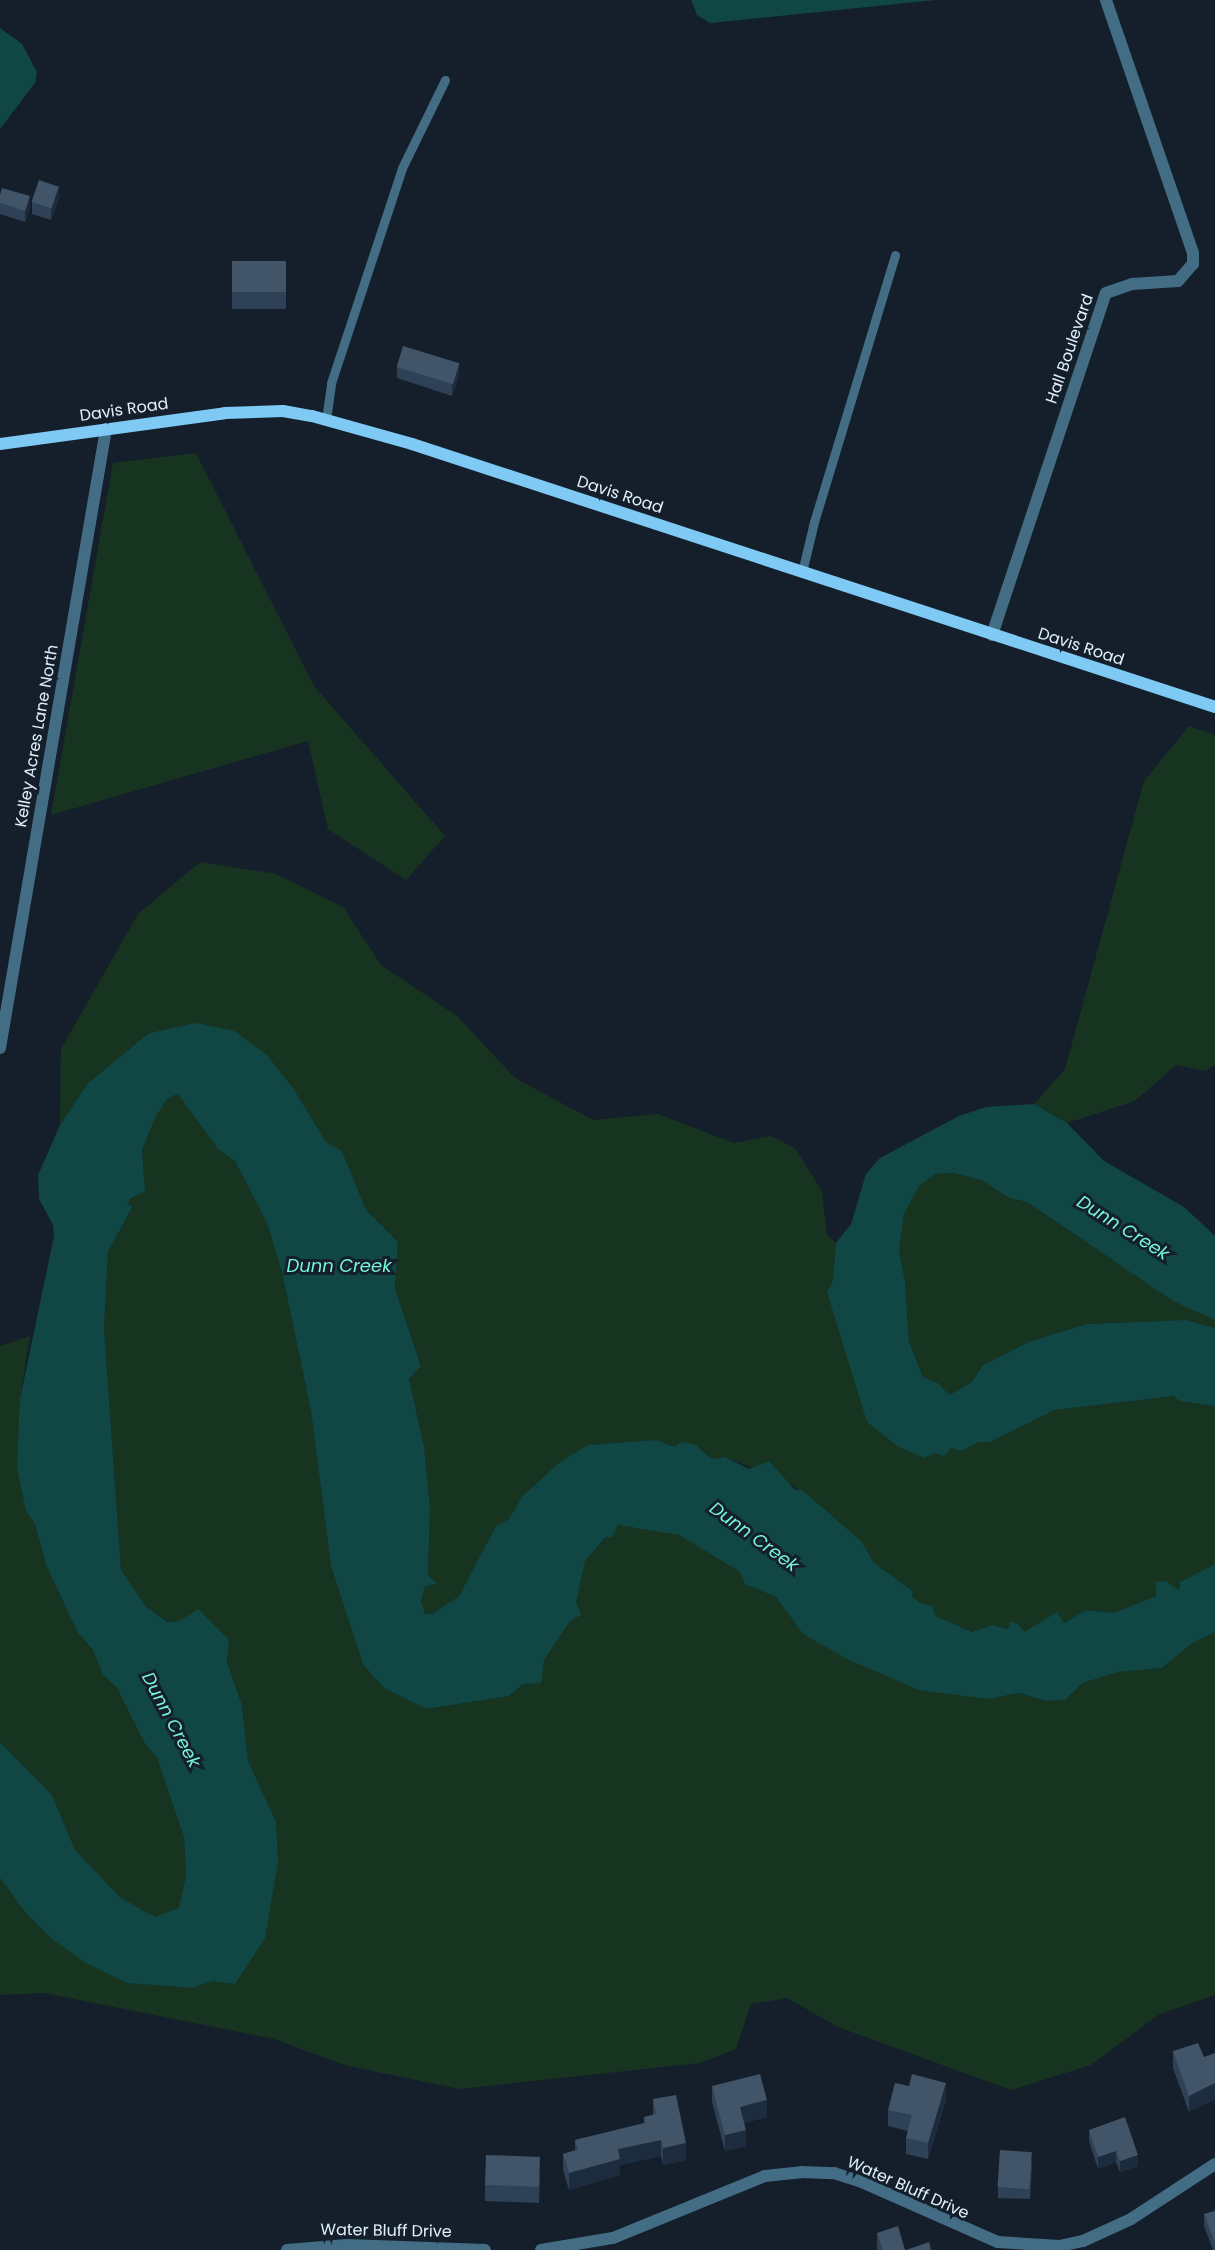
<!DOCTYPE html>
<style>
body{margin:0}
#map{position:relative;width:1215px;height:2250px;overflow:hidden;background:#141f2b;font-family:Poppins,sans-serif}
div>[style]{position:absolute}
.green>*{inset:0;background:#173420}
.water>*{inset:0;background:#104745}
.lane>*{height:9px;margin:-4.5px;padding:0 4.5px;transform-origin:4.5px;border-radius:4.5px;background:#436d85}
.street>*{height:12px;margin:-6px;padding:0 6px;transform-origin:6px;border-radius:6px;background:#436d85}
.secondary>*{height:12px;margin:-6px;padding:0 6px;transform-origin:6px;border-radius:6px;background:#7ecaf5}
.wall>*{inset:0;background:#2e4156;transform-origin:0 0}
.shaded-wall>*{inset:0;background:#1c2c3e}
.building>*{inset:0;background:#415468;transform-origin:0 0}
span{translate:-50% -50%;white-space:nowrap;text-align:center;line-height:1.15;-webkit-text-stroke:6px #141f2b;paint-order:stroke}
.street-label{font-size:16px;color:#e0f0fc}
.water-label{font-size:18px;color:#76f4da;font-style:italic}
</style>
<div id="map">
<div class="green">
<div style="clip-path:polygon(196px 453px,314px 686px,445px 836px,406px 880px,328px 829px,308px 741px,51px 815px,113px 463px)"></div>
<div style="clip-path:polygon(1189px 726px,1215px 735px,1215px 1065px,1205px 1071px,1176px 1065px,1135px 1101px,1067px 1123px,1034px 1104px,1065px 1069px,1144px 781px)"></div>
<div style="clip-path:polygon(200px 862px,276px 874px,343px 907px,381px 965px,457px 1016px,515px 1078px,593px 1120px,658px 1114px,734px 1143px,771px 1136px,795px 1148px,822px 1191px,827px 1235px,836px 1243px,833px 1280px,827px 1292px,846px 1343px,934px 1453px,951px 1448px,962px 1451px,979px 1442px,990px 1442px,1055px 1410px,1173px 1396px,1215px 1406px,1215px 1564px,1180px 1582px,1179px 1590px,1155px 1583px,1156px 1596px,1114px 1613px,1086px 1610px,1064px 1623px,1056px 1613px,1024px 1632px,992px 1625px,972px 1632px,936px 1616px,932px 1606px,920px 1603px,912px 1596px,913px 1591px,874px 1563px,862px 1542px,788px 1482px,725px 1457px,711px 1459px,696px 1445px,675px 1447px,654px 1440px,588px 1445px,522px 1497px,509px 1519px,496px 1526px,459px 1596px,432px 1614px,424px 1614px,421px 1601px,425px 1586px,437px 1584px,428px 1575px,430px 1508px,424px 1446px,409px 1379px,421px 1365px,395px 1289px,398px 1242px,366px 1210px,342px 1151px,326px 1142px,295px 1091px,197px 1023px,149px 1033px,87px 1084px,60px 1125px,61px 1049px,138px 914px)"></div>
<div style="clip-path:polygon(178px 1094px,218px 1149px,235px 1161px,267px 1223px,282px 1272px,311px 1411px,331px 1566px,363px 1663px,384px 1688px,426px 1709px,509px 1696px,544px 1660px,570px 1621px,585px 1561px,618px 1525px,679px 1535px,740px 1572px,745px 1584px,776px 1597px,803px 1634px,988px 1699px,1019px 1693px,1045px 1701px,1065px 1700px,1083px 1683px,1118px 1672px,1162px 1668px,1191px 1644px,1215px 1632px,1215px 1995px,1160px 2014px,1091px 2065px,1011px 2090px,838px 2027px,787px 1998px,751px 2004px,736px 2049px,700px 2063px,459px 2089px,344px 2065px,274px 2039px,44px 1993px,0 1995px,0 1878px,25px 1912px,53px 1940px,127px 1983px,192px 1988px,213px 1981px,235px 1984px,276px 1822px,248px 1761px,242px 1705px,227px 1662px,229px 1640px,179px 1621px,169px 1622px,146px 1607px,121px 1570px,104px 1328px,108px 1252px,133px 1207px,126px 1205px,131px 1198px,145px 1192px,142px 1150px,156px 1116px,168px 1098px)"></div>
<div style="clip-path:polygon(953px 1173px,982px 1180px,1009px 1198px,1027px 1202px,1173px 1301px,1215px 1320px,1215px 1328px,1184px 1320px,1087px 1324px,1028px 1342px,982px 1366px,972px 1382px,948px 1395px,938px 1383px,923px 1377px,909px 1342px,905px 1281px,899px 1250px,904px 1214px,919px 1186px,936px 1174px)"></div>
<div style="clip-path:polygon(30px 1336px,20px 1399px,26px 1511px,35px 1524px,46px 1565px,78px 1633px,93px 1650px,103px 1675px,117px 1688px,144px 1742px,157px 1758px,184px 1837px,186px 1876px,179px 1908px,155px 1917px,120px 1897px,75px 1850px,52px 1795px,0 1742px,0 1346px)"></div>
</div>
<div class="water">
<div style="clip-path:polygon(691px 0,936px 0,710px 23px,697px 15px)"></div>
<div style="clip-path:polygon(0 28px,22px 44px,37px 72px,35px 83px,0 129px)"></div>
<div style="clip-path:polygon(196px 1023px,234px 1031px,267px 1055px,295px 1091px,326px 1142px,342px 1151px,366px 1210px,398px 1242px,395px 1289px,421px 1366px,409px 1379px,424px 1446px,430px 1508px,428px 1575px,437px 1584px,425px 1586px,421px 1601px,425px 1614px,432px 1614px,459px 1596px,496px 1526px,509px 1519px,522px 1497px,559px 1463px,588px 1445px,655px 1440px,675px 1447px,681px 1442px,696px 1445px,711px 1459px,725px 1457px,749px 1469px,769px 1461px,795px 1490px,802px 1490px,862px 1542px,874px 1563px,913px 1591px,912px 1596px,920px 1603px,932px 1606px,936px 1616px,972px 1632px,992px 1625px,1008px 1629px,1010px 1622px,1017px 1623px,1024px 1632px,1057px 1612px,1064px 1623px,1086px 1610px,1114px 1613px,1156px 1596px,1155px 1582px,1165px 1581px,1179px 1590px,1180px 1582px,1215px 1564px,1215px 1632px,1191px 1644px,1162px 1668px,1118px 1672px,1083px 1683px,1065px 1700px,1045px 1701px,1019px 1693px,988px 1699px,919px 1690px,851px 1661px,803px 1634px,776px 1597px,745px 1584px,740px 1572px,679px 1535px,618px 1525px,612px 1537px,606px 1537px,585px 1561px,576px 1602px,581px 1615px,570px 1621px,544px 1660px,541px 1683px,523px 1684px,509px 1696px,426px 1709px,384px 1688px,363px 1664px,331px 1566px,311px 1411px,282px 1272px,267px 1223px,235px 1161px,218px 1149px,178px 1094px,168px 1098px,156px 1116px,142px 1150px,145px 1192px,131px 1198px,127px 1204px,133px 1206px,108px 1252px,104px 1328px,121px 1570px,146px 1607px,168px 1622px,179px 1621px,198px 1609px,229px 1640px,227px 1662px,242px 1705px,248px 1761px,276px 1822px,278px 1862px,265px 1938px,235px 1984px,213px 1981px,192px 1988px,127px 1983px,88px 1964px,53px 1940px,25px 1912px,0 1878px,0 1742px,52px 1795px,75px 1850px,120px 1897px,155px 1917px,179px 1908px,186px 1876px,184px 1837px,157px 1758px,144px 1742px,117px 1688px,103px 1675px,93px 1650px,78px 1633px,46px 1565px,35px 1524px,26px 1511px,17px 1467px,20px 1399px,54px 1236px,53px 1225px,39px 1199px,38px 1175px,60px 1125px,87px 1084px,149px 1033px)"></div>
<div style="clip-path:polygon(1034px 1104px,1067px 1123px,1104px 1161px,1184px 1207px,1215px 1236px,1215px 1320px,1173px 1301px,1027px 1202px,1009px 1198px,982px 1180px,953px 1173px,936px 1174px,919px 1186px,904px 1214px,899px 1250px,905px 1281px,909px 1342px,923px 1377px,938px 1383px,949px 1395px,972px 1382px,982px 1366px,1028px 1342px,1087px 1324px,1185px 1320px,1215px 1328px,1215px 1406px,1180px 1401px,1173px 1396px,1055px 1410px,990px 1442px,979px 1442px,962px 1451px,951px 1448px,944px 1456px,934px 1453px,925px 1458px,899px 1447px,867px 1422px,827px 1292px,833px 1280px,836px 1243px,851px 1224px,866px 1174px,880px 1158px,959px 1116px,986px 1107px)"></div>
</div>
<div class="lane">
<div style="left:326px;top:420px;width:37px;rotate:-82deg"></div>
<div style="left:331px;top:383px;width:226px;rotate:-71.7deg"></div>
<div style="left:402px;top:168px;width:98px;rotate:-64deg"></div>
<div style="left:802px;top:572px;width:51px;rotate:-76.5deg"></div>
<div style="left:814px;top:522px;width:279px;rotate:-73.1deg"></div>
</div>
<div class="street">
<div style="left:992px;top:635px;width:360px;rotate:-71.6deg"></div>
<div style="left:1106px;top:293px;width:28px;rotate:-19deg"></div>
<div style="left:1132px;top:284px;width:46px;rotate:-3.7deg"></div>
<div style="left:1178px;top:281px;width:23px;rotate:-49deg"></div>
<div style="left:1193px;top:264px;width:11px;rotate:-90deg"></div>
<div style="left:1193px;top:253px;width:268px;rotate:-109deg"></div>
<div style="left:0;top:1048px;width:628px;rotate:-80.28deg"></div>
<div style="left:287px;top:2250px;width:60px;rotate:-4.8deg"></div>
<div style="left:347px;top:2245px;width:138px;rotate:2.1deg"></div>
<div style="left:541px;top:2250px;width:73px;rotate:-9.5deg"></div>
<div style="left:613px;top:2238px;width:164px;rotate:-22.2deg"></div>
<div style="left:765px;top:2176px;width:36px;rotate:-6deg"></div>
<div style="left:801px;top:2172px;width:33px;rotate:2deg"></div>
<div style="left:834px;top:2173px;width:32px;rotate:18deg"></div>
<div style="left:864px;top:2183px;width:146px;rotate:23.8deg"></div>
<div style="left:998px;top:2242px;width:61px;rotate:3.8deg"></div>
<div style="left:1059px;top:2246px;width:25px;rotate:-12deg"></div>
<div style="left:1083px;top:2241px;width:53px;rotate:-24.6deg"></div>
<div style="left:1131px;top:2219px;width:100px;rotate:-33.2deg"></div>
</div>
<div class="secondary">
<div style="left:0;top:444px;width:227px;rotate:-7.8deg"></div>
<div style="left:225px;top:413px;width:58px;rotate:-2deg"></div>
<div style="left:283px;top:411px;width:29px;rotate:10deg"></div>
<div style="left:312px;top:416px;width:104px;rotate:15.6deg"></div>
<div style="left:412px;top:444px;width:845px;rotate:18.13deg"></div>
</div>
<div class="wall">
<div style="clip-path:polygon(0 195px,30px 207px,25px 222px,0 214px)"></div>
<div style="clip-path:polygon(59px 198px,51px 220px,32px 214px,32px 202px)"></div>
<div style="left:286px;top:261px;width:48px;height:54px;rotate:90deg"></div>
<div style="clip-path:polygon(397px 367px,459px 375px,452px 396px,397px 378px)"></div>
<div style="clip-path:polygon(1173px 2051px,1204px 2057px,1189px 2112px,1173px 2068px)"></div>
<div style="clip-path:polygon(712px 2086px,767px 2117px,744px 2123px,746px 2146px,725px 2151px,712px 2102px)"></div>
<div style="clip-path:polygon(653px 2099px,686px 2160px,663px 2165px,661px 2156px,620px 2165px,620px 2175px,569px 2190px,563px 2170px,563px 2154px,575px 2150px,575px 2140px,644px 2123px,644px 2117px,653px 2115px)"></div>
<div style="clip-path:polygon(946px 2099px,928px 2159px,906px 2154px,906px 2138px,908px 2131px,888px 2126px,888px 2110px)"></div>
<div style="clip-path:polygon(1089px 2130px,1138px 2166px,1120px 2172px,1116px 2162px,1098px 2169px,1089px 2141px)"></div>
<div style="clip-path:polygon(1032px 2163px,1030px 2199px,998px 2198px,998px 2187px)"></div>
<div style="clip-path:polygon(540px 2174px,539px 2203px,485px 2201px,485px 2185px)"></div>
<div style="clip-path:polygon(1215px 2211px,1215px 2250px,1213px 2250px,1204px 2226px,1204px 2214px)"></div>
<div style="clip-path:polygon(877px 2233px,905px 2250px,877px 2250px)"></div>
</div>
<div class="shaded-wall">
<div style="clip-path:polygon(59px 187px,59px 198px,51px 220px,51px 209px)"></div>
<div style="clip-path:polygon(30px 196px,30px 207px,25px 222px,25px 211px)"></div>
<div style="clip-path:polygon(459px 363px,459px 375px,452px 396px,452px 384px)"></div>
<div style="clip-path:polygon(946px 2083px,946px 2099px,928px 2159px,928px 2143px)"></div>
<div style="clip-path:polygon(1215px 2083px,1215px 2100px,1189px 2112px,1189px 2096px)"></div>
<div style="clip-path:polygon(767px 2100px,767px 2117px,740px 2124px,740px 2107px)"></div>
<div style="clip-path:polygon(746px 2130px,746px 2146px,725px 2151px,725px 2135px)"></div>
<div style="clip-path:polygon(661px 2140px,661px 2156px,620px 2165px,620px 2175px,569px 2190px,569px 2173px,618px 2149px)"></div>
<div style="clip-path:polygon(686px 2143px,686px 2160px,663px 2165px,663px 2148px)"></div>
<div style="clip-path:polygon(1116px 2151px,1116px 2162px,1098px 2169px,1098px 2157px)"></div>
<div style="clip-path:polygon(1138px 2155px,1138px 2166px,1120px 2172px,1120px 2161px)"></div>
</div>
<div class="building">
<div style="left:39px;top:180px;width:21px;height:23px;rotate:19deg"></div>
<div style="clip-path:polygon(2px 188px,30px 196px,25px 211px,0 203px,0 195px)"></div>
<div style="left:286px;top:261px;width:31px;height:54px;rotate:90deg"></div>
<div style="left:403px;top:346px;width:59px;height:22px;rotate:17deg"></div>
<div style="clip-path:polygon(1198px 2043px,1204px 2057px,1215px 2053px,1215px 2083px,1189px 2096px,1173px 2051px)"></div>
<div style="clip-path:polygon(760px 2074px,767px 2100px,740px 2107px,746px 2130px,725px 2135px,712px 2086px)"></div>
<div style="clip-path:polygon(912px 2074px,946px 2083px,928px 2143px,906px 2138px,912px 2115px,888px 2110px,895px 2083px,909px 2086px)"></div>
<div style="clip-path:polygon(676px 2095px,686px 2143px,663px 2148px,661px 2140px,618px 2149px,620px 2159px,569px 2173px,563px 2154px,578px 2150px,575px 2140px,645px 2123px,644px 2117px,656px 2114px,653px 2099px)"></div>
<div style="clip-path:polygon(1125px 2117px,1138px 2155px,1120px 2161px,1116px 2151px,1098px 2157px,1089px 2130px)"></div>
<div style="left:1000px;top:2150px;width:32px;height:37px;rotate:4deg"></div>
<div style="left:486px;top:2155px;width:54px;height:30px;rotate:2deg"></div>
<div style="clip-path:polygon(1215px 2211px,1215px 2243px,1204px 2214px)"></div>
<div style="clip-path:polygon(898px 2226px,905px 2250px,883px 2250px,877px 2233px)"></div>
<div style="clip-path:polygon(929px 2242px,931px 2250px,906px 2250px)"></div>
</div>
<div class="street-label">
<span style="left:1070px;top:349px;rotate:-71deg">Hall Boulevard</span>
<span style="left:124px;top:410px;rotate:-8deg">Davis Road</span>
<span style="left:620px;top:495px;rotate:18deg">Davis Road</span>
<span style="left:1081px;top:647px;rotate:18deg">Davis Road</span>
<span style="left:37px;top:736px;rotate:-80deg">Kelley Acres Lane North</span>
<span style="left:908px;top:2188px;rotate:24deg">Water Bluff Drive</span>
<span style="left:386px;top:2231px;rotate:1deg">Water Bluff Drive</span>
</div>
<div class="water-label">
<span style="left:1123px;top:1228px;rotate:32deg">Dunn Creek</span>
<span style="left:339px;top:1266px">Dunn Creek</span>
<span style="left:754px;top:1537px;rotate:36deg">Dunn Creek</span>
<span style="left:171px;top:1720px;rotate:62deg">Dunn Creek</span>
</div>
</div>
